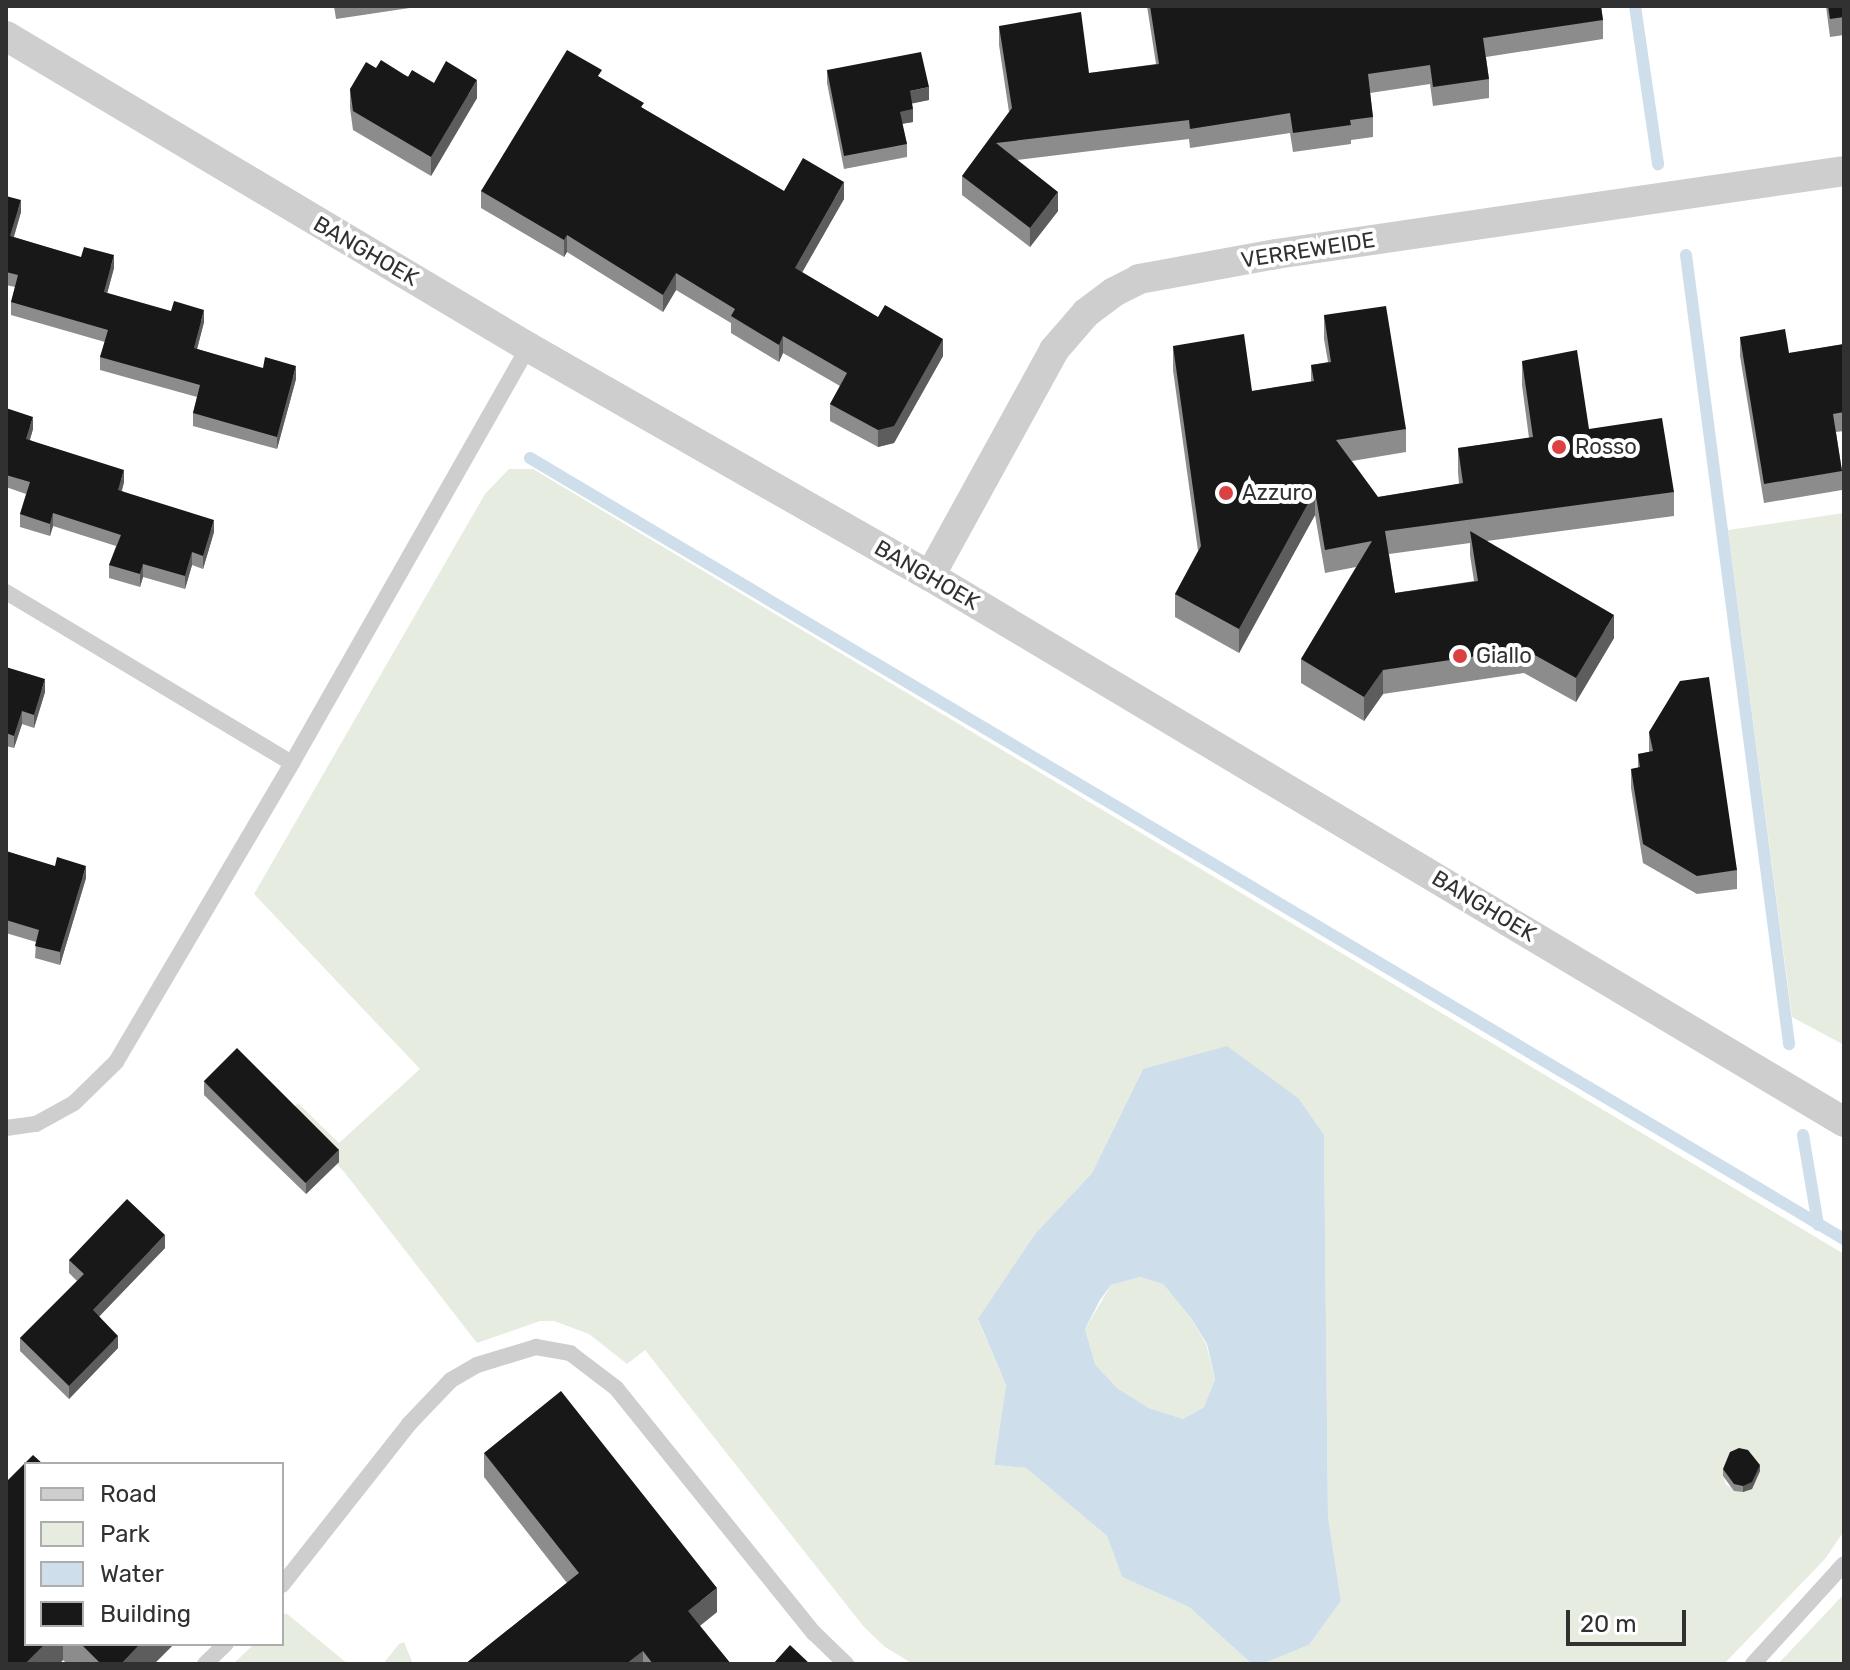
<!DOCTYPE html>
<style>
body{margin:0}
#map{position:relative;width:1850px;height:1670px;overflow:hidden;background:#fff;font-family:Rubik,sans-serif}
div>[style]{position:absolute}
.green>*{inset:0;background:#e6ede0}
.water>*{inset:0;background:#cedeeb}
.stream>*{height:12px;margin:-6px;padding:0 6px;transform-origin:6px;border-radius:6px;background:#cedeeb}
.service>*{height:16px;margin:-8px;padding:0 8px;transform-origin:8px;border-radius:8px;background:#cecece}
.minor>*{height:30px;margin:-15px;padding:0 15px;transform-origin:15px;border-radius:15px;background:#cecece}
.wall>*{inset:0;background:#8c8c8c}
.shaded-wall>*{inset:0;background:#5d5d5d}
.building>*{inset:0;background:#181818;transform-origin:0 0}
.dots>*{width:22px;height:22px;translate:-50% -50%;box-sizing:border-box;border:4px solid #fff;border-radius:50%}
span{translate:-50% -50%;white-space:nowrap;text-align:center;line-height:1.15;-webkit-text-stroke:8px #fff;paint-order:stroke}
.street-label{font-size:22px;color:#313131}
.poi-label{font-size:22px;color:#313131}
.left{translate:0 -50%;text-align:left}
.frame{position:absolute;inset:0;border:8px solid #313131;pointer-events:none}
.legend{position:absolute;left:24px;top:1462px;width:260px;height:184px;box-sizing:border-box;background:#fff;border:2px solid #adadad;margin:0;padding:10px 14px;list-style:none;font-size:24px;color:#313131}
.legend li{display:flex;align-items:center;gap:16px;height:40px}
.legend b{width:40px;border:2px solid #adadad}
.scale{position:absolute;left:1566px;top:1610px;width:120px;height:36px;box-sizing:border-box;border:4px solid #313131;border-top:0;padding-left:10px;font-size:24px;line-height:28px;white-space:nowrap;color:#313131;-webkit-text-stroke:6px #fff;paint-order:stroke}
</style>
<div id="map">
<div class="green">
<div style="clip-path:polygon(evenodd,509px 469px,533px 469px,1844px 1254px,1844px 1531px,1825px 1559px,1724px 1664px,1262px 1664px,1309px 1645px,1341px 1601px,1328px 1517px,1324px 1135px,1143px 1069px,1092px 1173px,1035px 1234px,978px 1320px,1006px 1385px,994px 1465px,1026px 1468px,1107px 1536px,1122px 1577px,1189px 1607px,1252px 1664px,913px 1664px,885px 1647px,864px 1627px,645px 1350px,627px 1364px,589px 1334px,554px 1321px,540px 1321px,477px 1343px,345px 1173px,289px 1112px,298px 1103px,339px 1143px,420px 1069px,254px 894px,485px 494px,509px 469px,1756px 1462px,1760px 1472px,1752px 1489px,1743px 1492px,1726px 1485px,1723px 1476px,1756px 1462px)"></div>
<div style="clip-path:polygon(1844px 513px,1844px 1045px,1792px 1017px,1728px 530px)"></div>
<div style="clip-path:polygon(1140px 1277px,1163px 1284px,1191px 1318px,1206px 1344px,1215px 1379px,1204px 1407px,1183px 1419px,1149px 1408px,1117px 1388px,1095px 1364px,1085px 1329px,1111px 1285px)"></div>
<div style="clip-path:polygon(1844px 1594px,1844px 1664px,1778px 1664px)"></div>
<div style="clip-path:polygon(286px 1613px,348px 1664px,233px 1664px,254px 1644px,282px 1644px,282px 1617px)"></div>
<div style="clip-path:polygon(404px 1642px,413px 1664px,383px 1664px,399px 1644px)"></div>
</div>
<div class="water">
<div style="clip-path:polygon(evenodd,1227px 1046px,1298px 1098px,1324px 1135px,1328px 1517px,1341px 1601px,1309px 1645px,1262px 1664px,1252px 1664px,1189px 1607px,1122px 1577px,1107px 1536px,1026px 1468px,994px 1465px,1006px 1385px,978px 1319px,1035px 1234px,1092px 1173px,1143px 1069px,1227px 1046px,1140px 1277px,1163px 1284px,1191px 1318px,1207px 1344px,1215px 1379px,1204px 1407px,1183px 1419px,1149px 1408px,1117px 1388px,1095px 1364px,1085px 1329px,1100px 1300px,1111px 1285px,1140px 1277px)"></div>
</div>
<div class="stream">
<div style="left:1635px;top:6px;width:160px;rotate:81.7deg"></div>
<div style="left:1686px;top:255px;width:796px;rotate:82.56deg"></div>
<div style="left:530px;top:458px;width:1529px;rotate:30.73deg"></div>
<div style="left:1803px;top:1135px;width:91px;rotate:80.5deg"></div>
</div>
<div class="service">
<div style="left:6px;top:592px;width:333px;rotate:30.9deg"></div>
<div style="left:6px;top:1128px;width:30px;rotate:-8deg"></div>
<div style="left:36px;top:1124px;width:43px;rotate:-28.9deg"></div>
<div style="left:74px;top:1103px;width:59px;rotate:-44.3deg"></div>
<div style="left:116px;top:1062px;width:347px;rotate:-59.5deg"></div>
<div style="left:292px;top:763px;width:478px;rotate:-60.4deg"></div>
<div style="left:282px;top:1585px;width:205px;rotate:-51.7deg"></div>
<div style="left:409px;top:1424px;width:61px;rotate:-46.3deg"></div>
<div style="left:451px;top:1380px;width:30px;rotate:-30deg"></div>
<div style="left:477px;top:1365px;width:62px;rotate:-17deg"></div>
<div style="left:536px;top:1347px;width:35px;rotate:10deg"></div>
<div style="left:570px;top:1353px;width:58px;rotate:37.3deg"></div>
<div style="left:616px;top:1388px;width:315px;rotate:51.1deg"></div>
<div style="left:814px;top:1633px;width:45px;rotate:44.1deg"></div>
<div style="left:205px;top:1664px;width:29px;rotate:-44deg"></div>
<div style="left:1753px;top:1664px;width:135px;rotate:-47.7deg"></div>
</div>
<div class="minor">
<div style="left:6px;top:36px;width:608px;rotate:30.79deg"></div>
<div style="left:528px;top:347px;width:463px;rotate:29.7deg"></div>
<div style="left:930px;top:576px;width:1065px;rotate:30.85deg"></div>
<div style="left:930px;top:576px;width:258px;rotate:-61.2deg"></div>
<div style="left:1054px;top:350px;width:49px;rotate:-49.1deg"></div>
<div style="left:1086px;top:313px;width:35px;rotate:-37deg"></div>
<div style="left:1114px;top:292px;width:28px;rotate:-27deg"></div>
<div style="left:1139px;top:279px;width:139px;rotate:-10.3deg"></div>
<div style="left:1276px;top:254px;width:574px;rotate:-8.31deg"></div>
</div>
<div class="wall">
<div style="clip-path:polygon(334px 6px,423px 6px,336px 19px)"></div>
<div style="clip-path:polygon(1147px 6px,1601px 6px,1603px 20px,1603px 39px,1486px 57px,1489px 79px,1489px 98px,1433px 106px,1430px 84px,1370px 93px,1373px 117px,1373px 137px,1351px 140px,1351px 144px,1293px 152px,1290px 133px,1190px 148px,1189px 139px,1017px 160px,1058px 211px,1030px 247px,962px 195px,962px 176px,1009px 112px,999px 45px,999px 26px,1089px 73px,1156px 64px)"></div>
<div style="clip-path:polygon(1826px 6px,1844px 6px,1844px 35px,1830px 37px)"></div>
<div style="clip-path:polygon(376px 68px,434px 83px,477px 98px,431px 176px,353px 130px,350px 108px,350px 89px)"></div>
<div style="clip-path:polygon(827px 70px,929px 100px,912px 103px,913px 122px,902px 124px,907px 144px,907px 157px,844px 169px,827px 83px)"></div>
<div style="clip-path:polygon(602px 79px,644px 109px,784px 191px,844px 199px,802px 272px,943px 356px,894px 443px,878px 447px,830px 421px,830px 404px,840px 386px,783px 353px,779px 362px,731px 333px,731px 323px,676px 290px,663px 312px,567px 252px,564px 257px,481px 208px,481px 191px)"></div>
<div style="clip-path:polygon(6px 196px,21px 212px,14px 237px,114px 268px,107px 293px,204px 322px,197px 349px,296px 379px,277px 449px,193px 426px,193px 413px,197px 397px,100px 370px,100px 357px,105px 342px,11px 315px,11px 302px,15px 287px,6px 285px)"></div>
<div style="clip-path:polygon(evenodd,1324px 315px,1406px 429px,1406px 452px,1352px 461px,1378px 497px,1459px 484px,1458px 472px,1458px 448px,1529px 438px,1522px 385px,1522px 361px,1589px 429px,1674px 492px,1674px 516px,1487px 541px,1614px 638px,1576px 702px,1524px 673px,1383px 694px,1364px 721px,1301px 683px,1301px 659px,1356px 567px,1325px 573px,1315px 515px,1239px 653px,1175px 617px,1175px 594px,1198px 551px,1173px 370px,1173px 346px,1252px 391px,1311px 382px,1311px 365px,1328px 362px,1324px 339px,1324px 315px,1470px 543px,1470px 555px,1474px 581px,1395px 593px,1389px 554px,1470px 543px)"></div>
<div style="clip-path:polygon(1740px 337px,1789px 353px,1844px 344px,1844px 431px,1836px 432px,1842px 471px,1842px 490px,1764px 503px,1740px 356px)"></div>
<div style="clip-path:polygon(6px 408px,33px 429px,30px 440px,124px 482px,122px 491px,214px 532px,203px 569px,192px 565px,185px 589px,143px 577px,140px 587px,109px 578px,109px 565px,116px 546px,53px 526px,50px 536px,20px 527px,20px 514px,26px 494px,6px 487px)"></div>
<div style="clip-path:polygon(6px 667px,45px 692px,34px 728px,22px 724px,14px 748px,6px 746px)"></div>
<div style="clip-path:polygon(1649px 732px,1737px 870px,1737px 889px,1697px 894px,1643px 863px,1631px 788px,1631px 769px,1638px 768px,1638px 754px,1649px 752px)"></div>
<div style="clip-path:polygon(6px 851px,86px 878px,60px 965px,35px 958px,36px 942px,6px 933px)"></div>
<div style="clip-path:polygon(204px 1082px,339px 1162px,306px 1194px,204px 1095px)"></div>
<div style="clip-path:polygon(165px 1248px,99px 1316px,118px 1348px,69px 1399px,20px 1351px,20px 1338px,77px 1281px,69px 1273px,69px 1260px)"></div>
<div style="clip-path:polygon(484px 1453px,717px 1612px,700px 1626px,731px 1664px,465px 1664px,567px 1583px,484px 1477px)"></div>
<div style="clip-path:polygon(1723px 1469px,1760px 1471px,1752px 1489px,1743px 1492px,1734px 1491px,1723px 1476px)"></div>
<div style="clip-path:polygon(26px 1644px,174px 1644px,154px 1664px,67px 1664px,63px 1660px,59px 1664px,6px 1664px)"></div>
</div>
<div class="shaded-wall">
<div style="clip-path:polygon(477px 80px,477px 98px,431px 176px,431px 157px)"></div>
<div style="clip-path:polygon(929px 87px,929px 100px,910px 104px,910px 91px)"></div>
<div style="clip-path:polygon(913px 109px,913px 122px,900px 124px,900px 112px)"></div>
<div style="clip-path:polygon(844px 182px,844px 199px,795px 285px,795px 268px)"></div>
<div style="clip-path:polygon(1058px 192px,1058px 211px,1030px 247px,1030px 228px)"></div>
<div style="clip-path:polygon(21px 200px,21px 212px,10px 249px,10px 236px)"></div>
<div style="clip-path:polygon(567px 235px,567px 252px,564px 257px,564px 240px)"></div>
<div style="clip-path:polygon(114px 255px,114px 268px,104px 305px,104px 292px)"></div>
<div style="clip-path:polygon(676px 273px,676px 290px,663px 312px,663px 295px)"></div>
<div style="clip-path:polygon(204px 310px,204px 322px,194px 361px,194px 348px)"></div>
<div style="clip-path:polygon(783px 336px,783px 353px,779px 362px,779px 345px)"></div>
<div style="clip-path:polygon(943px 339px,943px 356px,894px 443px,878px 447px,878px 430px)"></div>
<div style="clip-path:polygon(296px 366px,296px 379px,277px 449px,277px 437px)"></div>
<div style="clip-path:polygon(33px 417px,33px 429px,26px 452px,26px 439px)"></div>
<div style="clip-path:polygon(124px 470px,124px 482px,118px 503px,118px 490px)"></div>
<div style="clip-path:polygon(1315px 491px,1315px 515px,1239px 653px,1239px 629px)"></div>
<div style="clip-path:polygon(53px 513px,53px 526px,50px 536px,50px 524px)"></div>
<div style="clip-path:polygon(214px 520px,214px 532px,203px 569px,203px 556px)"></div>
<div style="clip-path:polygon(192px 552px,192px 565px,185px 589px,185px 576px)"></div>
<div style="clip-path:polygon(143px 564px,143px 577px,140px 587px,140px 574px)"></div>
<div style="clip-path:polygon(1614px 615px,1614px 638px,1576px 702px,1576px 678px)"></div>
<div style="clip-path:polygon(1383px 670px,1383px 694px,1364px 721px,1364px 697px)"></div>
<div style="clip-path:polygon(45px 679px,45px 692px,34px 728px,34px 715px)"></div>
<div style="clip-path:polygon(22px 711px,22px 724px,14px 748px,14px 736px)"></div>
<div style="clip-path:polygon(86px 866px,86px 878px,60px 965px,60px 952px)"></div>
<div style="clip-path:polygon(339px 1149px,339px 1162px,306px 1194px,306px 1182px)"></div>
<div style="clip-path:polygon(165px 1235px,165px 1248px,93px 1323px,93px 1310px)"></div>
<div style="clip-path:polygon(118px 1336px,118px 1348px,69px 1399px,69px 1386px)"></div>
<div style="clip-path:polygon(1760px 1465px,1760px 1471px,1752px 1489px,1743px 1492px,1743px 1486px)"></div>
<div style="clip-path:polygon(717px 1588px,717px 1612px,688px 1635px,688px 1611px)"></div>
<div style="clip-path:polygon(45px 1644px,63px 1644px,63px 1660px,59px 1664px,25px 1664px)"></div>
<div style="clip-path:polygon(140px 1644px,174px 1644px,154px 1664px,121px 1664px)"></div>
<div style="clip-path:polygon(643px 1651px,643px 1664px,626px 1664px)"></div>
</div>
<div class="building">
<div style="clip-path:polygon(1150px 6px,1601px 6px,1603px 20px,1483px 38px,1489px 79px,1433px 87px,1430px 65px,1368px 74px,1373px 117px,1350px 120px,1351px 125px,1293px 133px,1290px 113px,1190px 129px,1189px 120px,996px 143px,1058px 192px,1030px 228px,962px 176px,1012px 108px,999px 26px,1081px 12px,1089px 73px,1159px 64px)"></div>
<div style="clip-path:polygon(1828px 6px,1844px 6px,1844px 17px,1830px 19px)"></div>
<div style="clip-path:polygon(567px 50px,602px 70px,598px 76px,644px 103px,641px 107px,784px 191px,803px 158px,844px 182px,795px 268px,878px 317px,885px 305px,943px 339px,894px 426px,878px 430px,830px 404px,847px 373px,783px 336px,779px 345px,731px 316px,735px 309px,676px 273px,663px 295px,567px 235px,564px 240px,481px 191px)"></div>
<div style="clip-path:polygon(921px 52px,929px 87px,910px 91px,913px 109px,900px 112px,907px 144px,844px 156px,827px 70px)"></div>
<div style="clip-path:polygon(381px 60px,408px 77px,412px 70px,434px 83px,446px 61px,477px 80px,431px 157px,353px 111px,350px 89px,366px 62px,376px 68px)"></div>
<div style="clip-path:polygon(6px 196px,21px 200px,10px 236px,81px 257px,84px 247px,114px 255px,104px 292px,171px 311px,174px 301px,204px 310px,194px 348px,263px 368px,265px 357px,296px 366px,277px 437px,193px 413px,200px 385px,100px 357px,108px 330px,11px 302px,18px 275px,6px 272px)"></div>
<div style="clip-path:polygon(1386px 306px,1406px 429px,1336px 440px,1378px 497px,1463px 483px,1458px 448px,1533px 437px,1522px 361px,1577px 350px,1589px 429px,1662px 418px,1674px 492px,1385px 531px,1395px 593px,1478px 581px,1470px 531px,1614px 615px,1576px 678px,1524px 649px,1383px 670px,1364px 697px,1301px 659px,1372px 541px,1325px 550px,1315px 491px,1239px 629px,1175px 594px,1201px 546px,1173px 346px,1244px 334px,1252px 391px,1314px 381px,1311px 365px,1331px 362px,1324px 315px)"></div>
<div style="clip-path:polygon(1785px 329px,1789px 353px,1844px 344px,1844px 412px,1833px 414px,1842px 471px,1764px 484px,1740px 337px)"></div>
<div style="clip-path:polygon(6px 408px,33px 417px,26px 439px,124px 470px,118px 490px,214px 520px,203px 556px,192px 552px,185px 576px,143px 564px,140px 574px,109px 565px,121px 535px,53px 513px,50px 524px,20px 514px,30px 482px,6px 475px)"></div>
<div style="clip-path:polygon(6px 667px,45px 679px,34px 715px,22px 711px,14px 736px,6px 733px)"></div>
<div style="clip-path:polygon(1709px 677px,1737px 870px,1697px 876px,1643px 844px,1631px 769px,1640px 767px,1638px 754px,1653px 751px,1649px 732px,1680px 681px)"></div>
<div style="clip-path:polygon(6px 851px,55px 866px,57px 857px,86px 866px,60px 952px,35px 946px,39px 930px,6px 920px)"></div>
<div style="left:237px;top:1048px;width:144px;height:47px;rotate:45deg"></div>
<div style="clip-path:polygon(127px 1199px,165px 1235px,93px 1310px,118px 1336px,69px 1386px,20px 1338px,84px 1274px,69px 1260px)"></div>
<div style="clip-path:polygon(561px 1391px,717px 1588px,688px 1611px,731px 1664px,653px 1664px,643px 1651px,626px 1664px,465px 1664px,579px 1573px,484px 1453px)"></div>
<div style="clip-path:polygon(1739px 1448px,1748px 1450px,1760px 1465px,1752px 1482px,1743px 1486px,1734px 1484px,1723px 1469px,1730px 1452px)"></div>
<div style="clip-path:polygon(33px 1455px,43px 1464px,26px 1464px,26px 1644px,45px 1644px,25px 1664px,6px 1664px,6px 1482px)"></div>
<div style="clip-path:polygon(81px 1644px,140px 1644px,121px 1664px,101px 1664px)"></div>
<div style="clip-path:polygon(790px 1645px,810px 1664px,773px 1664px)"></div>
</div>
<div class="dots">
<div style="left:1559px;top:447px;background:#db4042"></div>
<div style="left:1226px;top:493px;background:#db4042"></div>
<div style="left:1460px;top:656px;background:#db4042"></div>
</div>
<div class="street-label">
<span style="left:1308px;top:250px;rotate:-9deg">VERREWEIDE</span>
<span style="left:366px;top:251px;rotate:30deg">BANGHOEK</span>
<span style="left:927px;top:575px;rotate:30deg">BANGHOEK</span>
<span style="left:1484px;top:906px;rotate:31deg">BANGHOEK</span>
</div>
<div class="poi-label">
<span class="left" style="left:1575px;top:447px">Rosso</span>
<span class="left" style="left:1242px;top:493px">Azzuro</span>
<span class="left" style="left:1476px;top:656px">Giallo</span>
</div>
<div class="frame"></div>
<ul class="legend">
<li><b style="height:10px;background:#cecece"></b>Road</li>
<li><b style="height:22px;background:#e6ede0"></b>Park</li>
<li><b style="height:22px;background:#cedeeb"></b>Water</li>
<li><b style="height:22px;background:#181818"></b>Building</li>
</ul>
<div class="scale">20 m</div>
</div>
